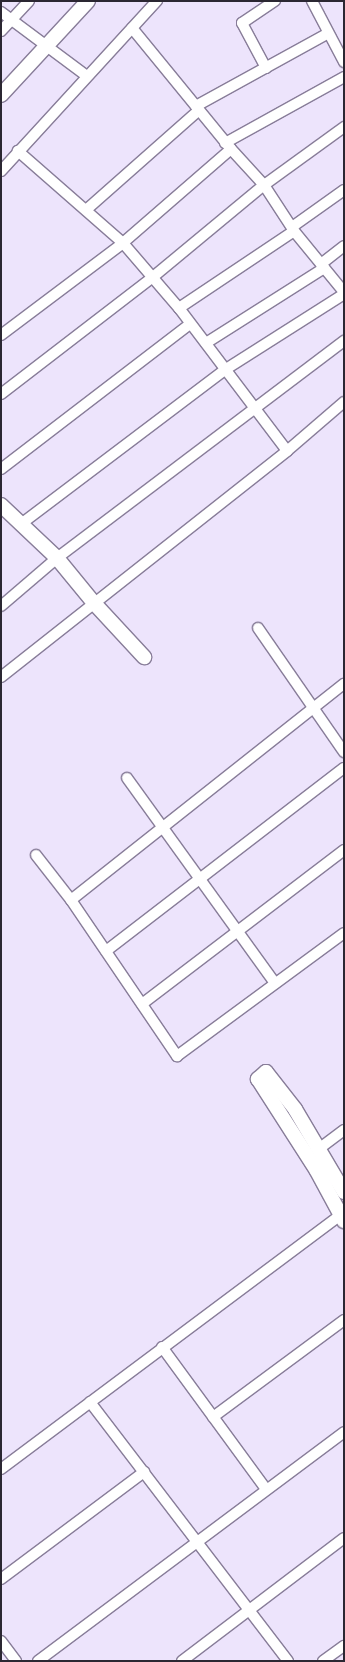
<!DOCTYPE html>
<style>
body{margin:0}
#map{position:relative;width:345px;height:1662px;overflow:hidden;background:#ede4fc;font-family:"Golos Text",sans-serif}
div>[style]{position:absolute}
.roads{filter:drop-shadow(1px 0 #887d99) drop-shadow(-1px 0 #887d99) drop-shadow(0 1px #887d99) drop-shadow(0 -1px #887d99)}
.street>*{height:10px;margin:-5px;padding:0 5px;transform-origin:5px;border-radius:5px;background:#fff}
.secondary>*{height:14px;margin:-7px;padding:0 7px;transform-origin:7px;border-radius:7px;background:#fff}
span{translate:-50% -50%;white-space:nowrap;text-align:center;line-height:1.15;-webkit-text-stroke:4px #ede4fc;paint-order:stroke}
.frame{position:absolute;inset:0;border:2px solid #2b2732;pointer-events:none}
</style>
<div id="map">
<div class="roads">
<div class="street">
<div style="left:312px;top:1px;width:69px;rotate:62.3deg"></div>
<div style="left:1px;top:12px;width:107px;rotate:36.7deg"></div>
<div style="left:132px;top:28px;width:156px;rotate:50.7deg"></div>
<div style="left:231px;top:149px;width:49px;rotate:47.5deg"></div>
<div style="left:264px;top:185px;width:55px;rotate:56.9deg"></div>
<div style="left:294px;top:231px;width:79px;rotate:50.7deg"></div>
<div style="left:1px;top:31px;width:41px;rotate:-47deg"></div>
<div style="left:266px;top:68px;width:51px;rotate:-118.1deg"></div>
<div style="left:242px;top:23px;width:40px;rotate:-34deg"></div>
<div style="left:196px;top:106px;width:149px;rotate:-28.8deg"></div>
<div style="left:225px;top:143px;width:136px;rotate:-29deg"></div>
<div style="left:231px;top:149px;width:143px;rotate:139deg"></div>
<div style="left:123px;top:243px;width:86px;rotate:49.3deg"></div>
<div style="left:179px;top:308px;width:179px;rotate:52.9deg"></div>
<div style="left:1px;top:171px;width:231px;rotate:-47.5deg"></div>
<div style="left:86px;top:210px;width:151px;rotate:-41.5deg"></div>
<div style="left:292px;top:227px;width:64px;rotate:-35.4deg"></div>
<div style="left:321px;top:264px;width:29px;rotate:-38deg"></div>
<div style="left:179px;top:308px;width:138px;rotate:-33.8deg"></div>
<div style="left:1px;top:335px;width:153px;rotate:-37deg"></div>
<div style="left:123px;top:243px;width:140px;rotate:-138.8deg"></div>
<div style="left:206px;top:343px;width:140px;rotate:-32.4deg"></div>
<div style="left:1px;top:394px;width:192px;rotate:-37.6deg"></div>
<div style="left:153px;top:277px;width:144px;rotate:-39.7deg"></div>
<div style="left:264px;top:185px;width:99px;rotate:-35.9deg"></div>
<div style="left:1px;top:469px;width:238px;rotate:-37.5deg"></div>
<div style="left:21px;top:524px;width:257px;rotate:-37.1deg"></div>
<div style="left:226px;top:369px;width:140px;rotate:-32.4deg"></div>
<div style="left:1px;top:606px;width:74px;rotate:-40.6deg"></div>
<div style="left:57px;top:558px;width:360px;rotate:-37.1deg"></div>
<div style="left:258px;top:628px;width:151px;rotate:55.3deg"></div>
<div style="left:1px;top:677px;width:365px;rotate:-38.3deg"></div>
<div style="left:287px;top:451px;width:75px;rotate:-40.7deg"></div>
<div style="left:127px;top:778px;width:253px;rotate:54.2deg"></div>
<div style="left:36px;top:855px;width:57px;rotate:52.1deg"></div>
<div style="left:71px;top:900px;width:189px;rotate:55.8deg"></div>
<div style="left:177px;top:1056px;width:207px;rotate:-36.4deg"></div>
<div style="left:71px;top:900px;width:348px;rotate:-38.4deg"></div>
<div style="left:106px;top:951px;width:300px;rotate:-37.6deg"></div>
<div style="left:142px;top:1004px;width:254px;rotate:-37.3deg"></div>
<div style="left:320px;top:1148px;width:30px;rotate:-37deg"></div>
<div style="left:162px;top:1347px;width:176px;rotate:53.8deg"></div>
<div style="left:90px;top:1402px;width:326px;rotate:52.6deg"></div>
<div style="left:213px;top:1417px;width:163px;rotate:-36.5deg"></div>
<div style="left:1px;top:1469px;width:424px;rotate:-36.8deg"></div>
<div style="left:1px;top:1579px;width:179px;rotate:-36.8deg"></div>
<div style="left:1px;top:1641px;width:25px;rotate:53deg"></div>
<div style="left:38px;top:1661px;width:382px;rotate:-36.8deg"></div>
<div style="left:182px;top:1661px;width:203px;rotate:-37.2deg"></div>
<div style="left:323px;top:1661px;width:26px;rotate:-36deg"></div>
</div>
<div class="secondary">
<div style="left:1px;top:95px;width:128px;rotate:-47.2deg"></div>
<div style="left:1px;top:505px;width:77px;rotate:43.4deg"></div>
<div style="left:57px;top:558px;width:58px;rotate:50.6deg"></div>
<div style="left:94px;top:603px;width:74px;rotate:47.2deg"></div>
<div style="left:344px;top:1192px;width:96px;rotate:-120.6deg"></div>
<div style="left:295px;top:1109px;width:47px;rotate:-128.1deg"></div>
<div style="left:266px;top:1072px;width:11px;rotate:139deg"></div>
<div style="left:258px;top:1079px;width:109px;rotate:57.3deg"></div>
<div style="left:317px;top:1171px;width:57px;rotate:61.6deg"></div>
</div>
</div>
<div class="frame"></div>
</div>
